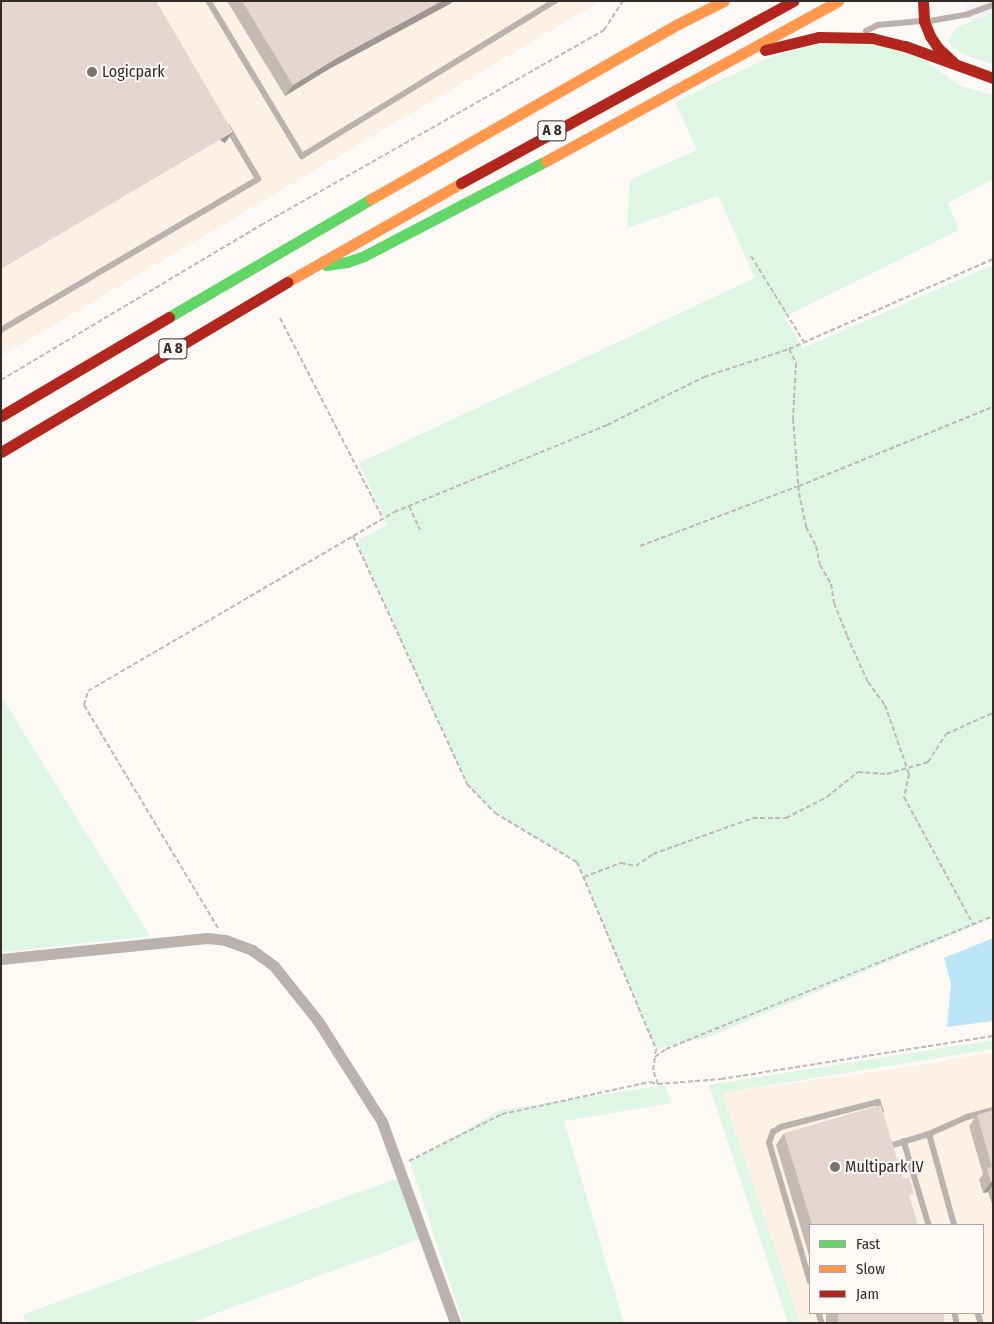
<!DOCTYPE html>
<style>
body{margin:0}
#map{position:relative;width:994px;height:1324px;overflow:hidden;background:#fcf9f7;font-family:"Fira Sans Condensed",sans-serif}
div>[style]{position:absolute}
.built>*{inset:0;background:#fdf1e6}
.industrial>*{inset:0;background:#f7f2fa}
.green>*{inset:0;background:#e0f6e4;transform-origin:0 0}
.water>*{inset:0;background:#bae6f8}
.path>*{height:2px;margin-top:-1px;transform-origin:0;background:repeating-linear-gradient(90deg,#bfb8b5 0 5px,transparent 0 7.5px)}
.lane>*{height:5.5px;margin:-2.75px;padding:0 2.75px;transform-origin:2.75px;border-radius:2.75px;background:#bbb2ad}
.street>*{height:11px;margin:-5.5px;padding:0 5.5px;transform-origin:5.5px;border-radius:5.5px;background:#bbb2ad}
.fast>*{height:11px;margin:-5.5px;padding:0 5.5px;transform-origin:5.5px;border-radius:5.5px;background:#63d668}
.slow>*{height:11px;margin:-5.5px;padding:0 5.5px;transform-origin:5.5px;border-radius:5.5px;background:#ff974d}
.jam>*{height:11px;margin:-5.5px;padding:0 5.5px;transform-origin:5.5px;border-radius:5.5px;background:#b3261e}
.wall>*{inset:0;background:#c5b9b3;transform-origin:0 0}
.shaded-wall>*{inset:0;background:#a09692;transform-origin:0 0}
.building>*{inset:0;background:#e5d7d0;transform-origin:0 0}
.dots>*{width:14px;height:14px;translate:-50% -50%;box-sizing:border-box;border:2px solid #fdf9f6;border-radius:50%}
span{translate:-50% -50%;white-space:nowrap;text-align:center;line-height:1.15;-webkit-text-stroke:4px #fdf9f6;paint-order:stroke}
.shield-label span{padding:1px 4px;background:#fdf9f6;border:1px solid;border-radius:4px;-webkit-text-stroke-width:0}
.shield-label{font-size:15px;color:#332c26;font-weight:700}
.poi-label{font-size:16px;color:#332c26}
.left{translate:0 -50%;text-align:left}
.frame{position:absolute;inset:0;border:2px solid #332c26;pointer-events:none}
.legend{position:absolute;left:809px;top:1224px;width:175px;height:90px;box-sizing:border-box;background:#fdf9f6;border:1px solid #aca7a3;margin:0;padding:6px 9px;list-style:none;font-size:15px;color:#332c26}
.legend li{display:flex;align-items:center;gap:10px;height:25px}
.legend b{width:25px;border:1px solid #aca7a3}
</style>
<div id="map">
<div class="built">
<div style="clip-path:polygon(1px 1px,601px 1px,1px 356px)"></div>
<div style="clip-path:polygon(evenodd,993px 1052px,993px 1323px,800px 1323px,722px 1093px,928px 1064px,993px 1052px,810px 1225px,983px 1225px,983px 1313px,810px 1313px,810px 1225px)"></div>
</div>
<div class="industrial">
<div style="clip-path:polygon(964px 1px,993px 1px,993px 57px,979px 53px)"></div>
</div>
<div class="green">
<div style="clip-path:polygon(993px 13px,993px 64px,969px 57px,953px 47px,948px 41px,957px 27px)"></div>
<div style="clip-path:polygon(872px 42px,916px 55px,961px 86px,993px 95px,993px 179px,948px 203px,959px 230px,784px 317px,803px 348px,993px 265px,993px 918px,709px 1037px,656px 1049px,577px 862px,495px 813px,467px 784px,356px 541px,387px 525px,359px 463px,755px 278px,718px 196px,627px 228px,630px 180px,697px 150px,675px 102px,770px 57px,814px 45px)"></div>
<div style="clip-path:polygon(1px 696px,150px 936px,4px 952px,1px 947px)"></div>
<div style="clip-path:polygon(993px 1040px,993px 1049px,722px 1093px,800px 1323px,788px 1323px,709px 1085px)"></div>
<div style="clip-path:polygon(665px 1085px,671px 1103px,564px 1121px,624px 1323px,463px 1323px,410px 1162px,500px 1110px)"></div>
<div style="left:398px;top:1178px;width:65px;height:399px;rotate:70deg"></div>
</div>
<div class="water">
<div style="clip-path:polygon(993px 938px,993px 1021px,947px 1027px,951px 984px,944px 958px)"></div>
</div>
<div class="path">
<div style="left:751px;top:256px;width:101px;rotate:58.4deg"></div>
<div style="left:280px;top:318px;width:225px;rotate:62.8deg"></div>
<div style="left:789px;top:349px;width:16px;rotate:63deg"></div>
<div style="left:796px;top:363px;width:56px;rotate:93.1deg"></div>
<div style="left:793px;top:419px;width:74px;rotate:85.4deg"></div>
<div style="left:799px;top:493px;width:35px;rotate:78deg"></div>
<div style="left:806px;top:527px;width:21px;rotate:62deg"></div>
<div style="left:816px;top:546px;width:19px;rotate:78deg"></div>
<div style="left:820px;top:565px;width:22px;rotate:60deg"></div>
<div style="left:831px;top:584px;width:19px;rotate:81deg"></div>
<div style="left:834px;top:603px;width:35px;rotate:68deg"></div>
<div style="left:847px;top:636px;width:51px;rotate:65.5deg"></div>
<div style="left:868px;top:682px;width:29px;rotate:54deg"></div>
<div style="left:885px;top:705px;width:73px;rotate:70.8deg"></div>
<div style="left:909px;top:774px;width:24px;rotate:102deg"></div>
<div style="left:904px;top:797px;width:145px;rotate:61.5deg"></div>
<div style="left:1px;top:380px;width:303px;rotate:-30.8deg"></div>
<div style="left:261px;top:225px;width:395px;rotate:-29.6deg"></div>
<div style="left:604px;top:30px;width:35px;rotate:-57deg"></div>
<div style="left:409px;top:506px;width:26px;rotate:65deg"></div>
<div style="left:353px;top:536px;width:273px;rotate:65.3deg"></div>
<div style="left:467px;top:784px;width:40px;rotate:46deg"></div>
<div style="left:495px;top:813px;width:96px;rotate:30.9deg"></div>
<div style="left:577px;top:862px;width:203px;rotate:67.1deg"></div>
<div style="left:656px;top:1049px;width:8px;rotate:97deg"></div>
<div style="left:640px;top:546px;width:170px;rotate:-20.7deg"></div>
<div style="left:799px;top:486px;width:209px;rotate:-22.2deg"></div>
<div style="left:584px;top:877px;width:40px;rotate:-21deg"></div>
<div style="left:621px;top:863px;width:15px;rotate:11deg"></div>
<div style="left:636px;top:866px;width:21px;rotate:-35deg"></div>
<div style="left:653px;top:854px;width:106px;rotate:-19.8deg"></div>
<div style="left:753px;top:818px;width:33px"></div>
<div style="left:786px;top:818px;width:46px;rotate:-27.1deg"></div>
<div style="left:827px;top:797px;width:40px;rotate:-39deg"></div>
<div style="left:858px;top:772px;width:29px;rotate:4deg"></div>
<div style="left:887px;top:774px;width:43px;rotate:-16.3deg"></div>
<div style="left:928px;top:762px;width:33px;rotate:-57deg"></div>
<div style="left:946px;top:734px;width:51px;rotate:-24.1deg"></div>
<div style="left:218px;top:928px;width:260px;rotate:-121deg"></div>
<div style="left:84px;top:705px;width:15px;rotate:-74deg"></div>
<div style="left:88px;top:691px;width:355px;rotate:-30.3deg"></div>
<div style="left:394px;top:512px;width:230px;rotate:-22.2deg"></div>
<div style="left:607px;top:425px;width:108px;rotate:-26.3deg"></div>
<div style="left:704px;top:377px;width:89px;rotate:-18.2deg"></div>
<div style="left:789px;top:349px;width:223px;rotate:-23.8deg"></div>
<div style="left:658px;top:1084px;width:15px;rotate:-110deg"></div>
<div style="left:653px;top:1070px;width:13px;rotate:-81deg"></div>
<div style="left:655px;top:1057px;width:14px;rotate:-36deg"></div>
<div style="left:666px;top:1049px;width:353px;rotate:-22.1deg"></div>
<div style="left:409px;top:1161px;width:104px;rotate:-26.8deg"></div>
<div style="left:502px;top:1114px;width:151px;rotate:-12.2deg"></div>
<div style="left:650px;top:1082px;width:8px;rotate:14deg"></div>
<div style="left:658px;top:1084px;width:63px;rotate:-4.5deg"></div>
<div style="left:721px;top:1079px;width:275px;rotate:-9deg"></div>
</div>
<div class="lane">
<div style="left:209px;top:1px;width:181px;rotate:59deg"></div>
<div style="left:302px;top:156px;width:297px;rotate:-31.5deg"></div>
<div style="left:930px;top:21px;width:39px;rotate:-10deg"></div>
<div style="left:968px;top:14px;width:27px;rotate:-20deg"></div>
<div style="left:866px;top:31px;width:13px;rotate:-27deg"></div>
<div style="left:878px;top:25px;width:43px;rotate:-5.3deg"></div>
<div style="left:1px;top:330px;width:298px;rotate:-30.4deg"></div>
<div style="left:258px;top:179px;width:59px;rotate:-120.5deg"></div>
<div style="left:889px;top:1141px;width:5px;rotate:79deg"></div>
<div style="left:890px;top:1146px;width:41px;rotate:-17.1deg"></div>
<div style="left:904px;top:1141px;width:88px;rotate:73.4deg"></div>
<div style="left:954px;top:1225px;width:94px;rotate:-105.4deg"></div>
<div style="left:929px;top:1134px;width:42px;rotate:-24.1deg"></div>
<div style="left:967px;top:1117px;width:27px;rotate:-15deg"></div>
<div style="left:810px;top:1282px;width:145px;rotate:-106.4deg"></div>
<div style="left:769px;top:1143px;width:12px;rotate:-70deg"></div>
<div style="left:773px;top:1132px;width:9px;rotate:-32deg"></div>
<div style="left:781px;top:1127px;width:100px;rotate:-14.5deg"></div>
<div style="left:878px;top:1102px;width:9px;rotate:69deg"></div>
<div style="left:819px;top:1313px;width:10px;rotate:73deg"></div>
<div style="left:955px;top:1313px;width:10px;rotate:79deg"></div>
<div style="left:978px;top:1313px;width:10px;rotate:73deg"></div>
</div>
<div class="street">
<div style="left:1px;top:959px;width:207px;rotate:-5.8deg"></div>
<div style="left:207px;top:938px;width:18px;rotate:6deg"></div>
<div style="left:225px;top:940px;width:29px;rotate:20deg"></div>
<div style="left:252px;top:950px;width:27px;rotate:36deg"></div>
<div style="left:274px;top:966px;width:70px;rotate:51.3deg"></div>
<div style="left:318px;top:1021px;width:120px;rotate:57.6deg"></div>
<div style="left:382px;top:1122px;width:214px;rotate:70deg"></div>
</div>
<div class="fast">
<div style="left:326px;top:265px;width:21px;rotate:-8deg"></div>
<div style="left:347px;top:262px;width:18px;rotate:-19deg"></div>
<div style="left:364px;top:256px;width:205px;rotate:-27.6deg"></div>
<div style="left:169px;top:317px;width:234px;rotate:-30.3deg"></div>
</div>
<div class="slow">
<div style="left:546px;top:161px;width:333px;rotate:-28.7deg"></div>
<div style="left:371px;top:199px;width:353px;rotate:-29.7deg"></div>
<div style="left:678px;top:24px;width:51px;rotate:-26.6deg"></div>
<div style="left:287px;top:282px;width:200px;rotate:-29.6deg"></div>
</div>
<div class="jam">
<div style="left:923px;top:1px;width:20px;rotate:87deg"></div>
<div style="left:924px;top:21px;width:16px;rotate:68deg"></div>
<div style="left:930px;top:36px;width:14px;rotate:56deg"></div>
<div style="left:938px;top:48px;width:21px;rotate:43deg"></div>
<div style="left:765px;top:50px;width:56px;rotate:-13.5deg"></div>
<div style="left:819px;top:37px;width:53px;rotate:1.1deg"></div>
<div style="left:872px;top:38px;width:34px;rotate:14deg"></div>
<div style="left:905px;top:46px;width:94px;rotate:20deg"></div>
<div style="left:461px;top:183px;width:379px;rotate:-28.7deg"></div>
<div style="left:1px;top:416px;width:195px;rotate:-30.5deg"></div>
<div style="left:1px;top:452px;width:333px;rotate:-30.7deg"></div>
</div>
<div class="wall">
<div style="clip-path:polygon(227px 1px,454px 1px,448px 5px,329px 69px,285px 96px)"></div>
<div style="clip-path:polygon(993px 1110px,993px 1207px,988px 1192px,983px 1193px,979px 1180px,983px 1174px,969px 1126px,977px 1115px)"></div>
<div style="clip-path:polygon(784px 1133px,903px 1179px,917px 1225px,810px 1225px,810px 1259px,776px 1145px)"></div>
<div style="left:826px;top:1313px;width:118px;height:10px"></div>
</div>
<div class="shaded-wall">
<div style="clip-path:polygon(442px 1px,454px 1px,448px 5px,329px 69px,285px 96px,293px 85px,337px 58px)"></div>
<div style="left:233px;top:132px;width:14px;height:269px;rotate:126deg"></div>
<div style="clip-path:polygon(993px 1181px,993px 1185px,988px 1192px,983px 1193px,991px 1182px)"></div>
</div>
<div class="building">
<div style="clip-path:polygon(1px 1px,156px 1px,233px 132px,1px 269px)"></div>
<div style="clip-path:polygon(242px 1px,442px 1px,337px 58px,293px 85px)"></div>
<div style="clip-path:polygon(881px 1105px,903px 1179px,909px 1177px,914px 1194px,909px 1195px,918px 1225px,812px 1225px,784px 1133px)"></div>
<div style="clip-path:polygon(993px 1110px,993px 1181px,991px 1182px,987px 1168px,992px 1167px,977px 1115px)"></div>
<div style="left:838px;top:1313px;width:106px;height:10px"></div>
</div>
<div class="dots">
<div style="left:92px;top:72px;background:#79746f"></div>
<div style="left:835px;top:1167px;background:#79746f"></div>
</div>
<div class="shield-label">
<span style="left:552px;top:131px">A 8</span>
<span style="left:173px;top:349px">A 8</span>
</div>
<div class="poi-label">
<span class="left" style="left:102px;top:72px">Logicpark</span>
<span class="left" style="left:845px;top:1167px">Multipark IV</span>
</div>
<div class="frame"></div>
<ul class="legend">
<li><b style="height:6px;background:#63d668"></b>Fast</li>
<li><b style="height:6px;background:#ff974d"></b>Slow</li>
<li><b style="height:6px;background:#b3261e"></b>Jam</li>
</ul>
</div>
